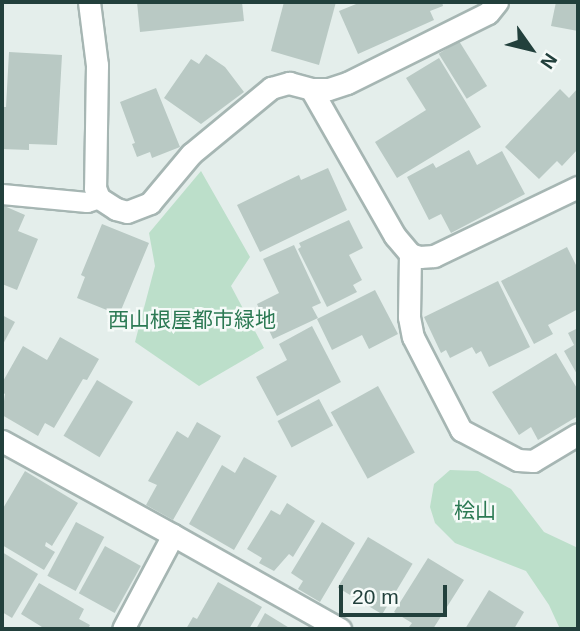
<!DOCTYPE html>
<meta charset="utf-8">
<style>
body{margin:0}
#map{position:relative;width:580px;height:631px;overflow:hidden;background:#e4eeeb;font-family:Helvetica,"Noto Sans JP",sans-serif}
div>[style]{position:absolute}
.green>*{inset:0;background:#bcdfca}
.building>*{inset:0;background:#b9c9c4;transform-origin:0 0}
.roads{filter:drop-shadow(2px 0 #a6b6b3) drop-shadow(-2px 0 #a6b6b3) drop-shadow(0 2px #a6b6b3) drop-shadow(0 -2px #a6b6b3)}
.lane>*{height:19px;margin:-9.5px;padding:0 9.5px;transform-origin:9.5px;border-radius:9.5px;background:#fff}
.street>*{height:21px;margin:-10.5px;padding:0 10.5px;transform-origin:10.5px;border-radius:10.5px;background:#fff}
span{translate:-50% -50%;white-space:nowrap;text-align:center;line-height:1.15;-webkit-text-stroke:5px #f5faf8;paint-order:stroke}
.park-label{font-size:21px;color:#2b7953}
.frame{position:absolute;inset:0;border:4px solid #22403c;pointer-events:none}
.north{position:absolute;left:496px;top:14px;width:70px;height:70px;-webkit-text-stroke:5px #f5faf8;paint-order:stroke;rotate:124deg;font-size:19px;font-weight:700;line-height:28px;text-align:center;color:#22403c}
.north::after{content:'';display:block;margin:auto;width:24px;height:32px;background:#22403c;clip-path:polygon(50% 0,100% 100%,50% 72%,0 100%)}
.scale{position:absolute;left:339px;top:585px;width:108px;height:32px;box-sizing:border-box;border:4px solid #22403c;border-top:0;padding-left:9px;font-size:21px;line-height:24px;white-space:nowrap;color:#22403c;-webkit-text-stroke:5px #f5faf8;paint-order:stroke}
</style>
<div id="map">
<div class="green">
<div style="clip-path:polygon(201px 171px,250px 257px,231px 286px,264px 348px,199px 386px,135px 342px,155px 266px,149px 233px)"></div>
<div style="clip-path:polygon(450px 470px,478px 471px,511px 489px,544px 532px,578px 548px,578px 629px,560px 629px,549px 605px,526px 571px,455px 543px,435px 523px,430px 507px,434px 484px)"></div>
</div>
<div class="building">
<div style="clip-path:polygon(137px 2px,242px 2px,244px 21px,140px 32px)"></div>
<div style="clip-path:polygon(284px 2px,336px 2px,319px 65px,271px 51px)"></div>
<div style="clip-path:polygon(361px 2px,442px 2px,443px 6px,430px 11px,434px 20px,358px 54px,339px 11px)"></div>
<div style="clip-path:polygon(556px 2px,578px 2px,578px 31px,551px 26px)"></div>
<div style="left:459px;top:41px;width:53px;height:24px;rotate:58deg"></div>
<div style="clip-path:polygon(9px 52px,62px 55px,57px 145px,29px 144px,29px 150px,2px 149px,2px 107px,6px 107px)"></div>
<div style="clip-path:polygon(206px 54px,225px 67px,244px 92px,201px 124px,164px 98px,191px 59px,199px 64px)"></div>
<div style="clip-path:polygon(439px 58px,481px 127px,397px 178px,375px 142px,426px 110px,406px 78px)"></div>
<div style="clip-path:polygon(156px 88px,180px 147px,152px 158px,150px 152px,137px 157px,132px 144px,135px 143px,120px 102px)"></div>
<div style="clip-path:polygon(578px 88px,578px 149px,562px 166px,557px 161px,539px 179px,505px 147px,560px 89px,569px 98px)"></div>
<div style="clip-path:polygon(469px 150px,477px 165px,502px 151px,525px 194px,451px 233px,441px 214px,429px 220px,407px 177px,433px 163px,436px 168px)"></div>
<div style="clip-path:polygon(328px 168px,347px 210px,260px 252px,237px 205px,299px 175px,301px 180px)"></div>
<div style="clip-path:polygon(2px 205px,25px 215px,18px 231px,38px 239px,17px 290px,2px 284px)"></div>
<div style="clip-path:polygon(349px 220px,363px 248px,349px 255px,362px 280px,353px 285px,357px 292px,327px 307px,298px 249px,301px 247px,299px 243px)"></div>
<div style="clip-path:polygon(102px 224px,149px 243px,119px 315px,77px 298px,85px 277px,81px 275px)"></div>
<div style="clip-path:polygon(294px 245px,321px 303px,312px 307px,318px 318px,273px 339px,257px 304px,279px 293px,263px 259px)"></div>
<div style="clip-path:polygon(567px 247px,578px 269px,578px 309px,548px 325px,553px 334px,534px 344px,501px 281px)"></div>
<div style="clip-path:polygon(498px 281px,530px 347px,489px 367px,481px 351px,476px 354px,472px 347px,450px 358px,446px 350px,441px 353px,424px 317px)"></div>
<div style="clip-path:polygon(375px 290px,398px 334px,369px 349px,362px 335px,332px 350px,317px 319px)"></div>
<div style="clip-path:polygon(2px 315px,15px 322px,2px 346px)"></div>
<div style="clip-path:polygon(312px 326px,341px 382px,277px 416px,256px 377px,287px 360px,279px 344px)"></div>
<div style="clip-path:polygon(578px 328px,578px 376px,564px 351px,574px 345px,568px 333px)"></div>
<div style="clip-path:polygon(60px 337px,99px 359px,87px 380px,83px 379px,54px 428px,45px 423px,38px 436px,2px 415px,5px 394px,2px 392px,2px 383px,23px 346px,47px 360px)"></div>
<div style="clip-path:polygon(556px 353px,578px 390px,578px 416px,538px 440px,531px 427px,519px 435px,492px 392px)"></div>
<div style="left:97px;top:380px;width:42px;height:65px;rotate:31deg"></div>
<div style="left:378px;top:386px;width:76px;height:54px;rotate:61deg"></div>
<div style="left:319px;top:399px;width:30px;height:47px;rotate:62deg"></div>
<div style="clip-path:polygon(197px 422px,221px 436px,173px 520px,146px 505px,157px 485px,148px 481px,177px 431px,188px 438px)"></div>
<div style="clip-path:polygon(244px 457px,277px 476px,234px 550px,189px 524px,222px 465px,235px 473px)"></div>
<div style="clip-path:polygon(25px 471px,78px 503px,52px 546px,46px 542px,45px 546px,55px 552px,44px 570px,2px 545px,2px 510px)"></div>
<div style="clip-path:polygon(287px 503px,315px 521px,293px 557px,289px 554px,274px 571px,259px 563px,262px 558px,247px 549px,271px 510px,280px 515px)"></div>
<div style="left:76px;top:522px;width:32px;height:61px;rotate:28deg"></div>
<div style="clip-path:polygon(322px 522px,355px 543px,320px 602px,298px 589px,303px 581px,291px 573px)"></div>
<div style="left:368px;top:537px;width:52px;height:59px;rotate:31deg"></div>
<div style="left:105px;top:546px;width:41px;height:54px;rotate:29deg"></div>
<div style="clip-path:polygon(2px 552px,38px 574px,12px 618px,2px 612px)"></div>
<div style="clip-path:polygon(428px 558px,464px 580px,433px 629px,412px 629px,409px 627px,412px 623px,394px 612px)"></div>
<div style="clip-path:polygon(218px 582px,262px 607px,249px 629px,186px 629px,193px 617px,197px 619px)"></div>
<div style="clip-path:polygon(39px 583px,84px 609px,79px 619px,90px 625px,88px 629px,41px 629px,42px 627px,21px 614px)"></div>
<div style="clip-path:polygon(489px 590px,524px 612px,514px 629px,465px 629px)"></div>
<div style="clip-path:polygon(265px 613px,291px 629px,256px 629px)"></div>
</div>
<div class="roads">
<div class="lane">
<div style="left:2px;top:194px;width:85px;rotate:5.4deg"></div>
<div style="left:87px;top:202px;width:13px;rotate:-18deg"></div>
</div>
<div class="street">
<div style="left:89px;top:2px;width:64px;rotate:82.8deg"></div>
<div style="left:97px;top:65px;width:123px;rotate:90.9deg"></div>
<div style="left:95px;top:188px;width:11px;rotate:68deg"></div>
<div style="left:99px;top:198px;width:20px;rotate:33deg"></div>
<div style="left:116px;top:209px;width:11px;rotate:15deg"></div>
<div style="left:127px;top:212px;width:25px;rotate:-21deg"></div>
<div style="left:150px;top:203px;width:64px;rotate:-50.1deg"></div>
<div style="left:191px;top:154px;width:104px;rotate:-39.5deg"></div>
<div style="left:271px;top:88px;width:19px;rotate:-16deg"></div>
<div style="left:289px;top:83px;width:23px;rotate:15deg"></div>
<div style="left:497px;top:2px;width:14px;rotate:129deg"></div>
<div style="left:488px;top:13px;width:157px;rotate:153.6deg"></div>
<div style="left:347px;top:83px;width:20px;rotate:162deg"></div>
<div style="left:328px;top:89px;width:17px;rotate:180deg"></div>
<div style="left:311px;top:89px;width:169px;rotate:60.3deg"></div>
<div style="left:395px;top:236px;width:23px;rotate:50deg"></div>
<div style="left:410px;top:254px;width:10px;rotate:17deg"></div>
<div style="left:420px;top:257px;width:14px;rotate:-4deg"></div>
<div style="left:434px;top:256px;width:160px;rotate:-25.6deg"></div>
<div style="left:410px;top:254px;width:63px;rotate:90.9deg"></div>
<div style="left:409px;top:317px;width:20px;rotate:79deg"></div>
<div style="left:413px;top:337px;width:105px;rotate:62.7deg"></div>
<div style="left:461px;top:430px;width:64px;rotate:27.8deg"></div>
<div style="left:518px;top:460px;width:15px;rotate:4deg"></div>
<div style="left:533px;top:461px;width:52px;rotate:-31deg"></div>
<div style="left:2px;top:441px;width:195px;rotate:28.8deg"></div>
<div style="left:173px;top:535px;width:106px;rotate:118deg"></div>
<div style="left:173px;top:535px;width:192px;rotate:29.4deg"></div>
</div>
</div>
<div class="park-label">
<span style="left:192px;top:320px">西山根屋都市緑地</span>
<span style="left:475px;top:511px">桧山</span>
</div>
<div class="frame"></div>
<div class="north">N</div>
<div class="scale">20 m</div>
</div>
